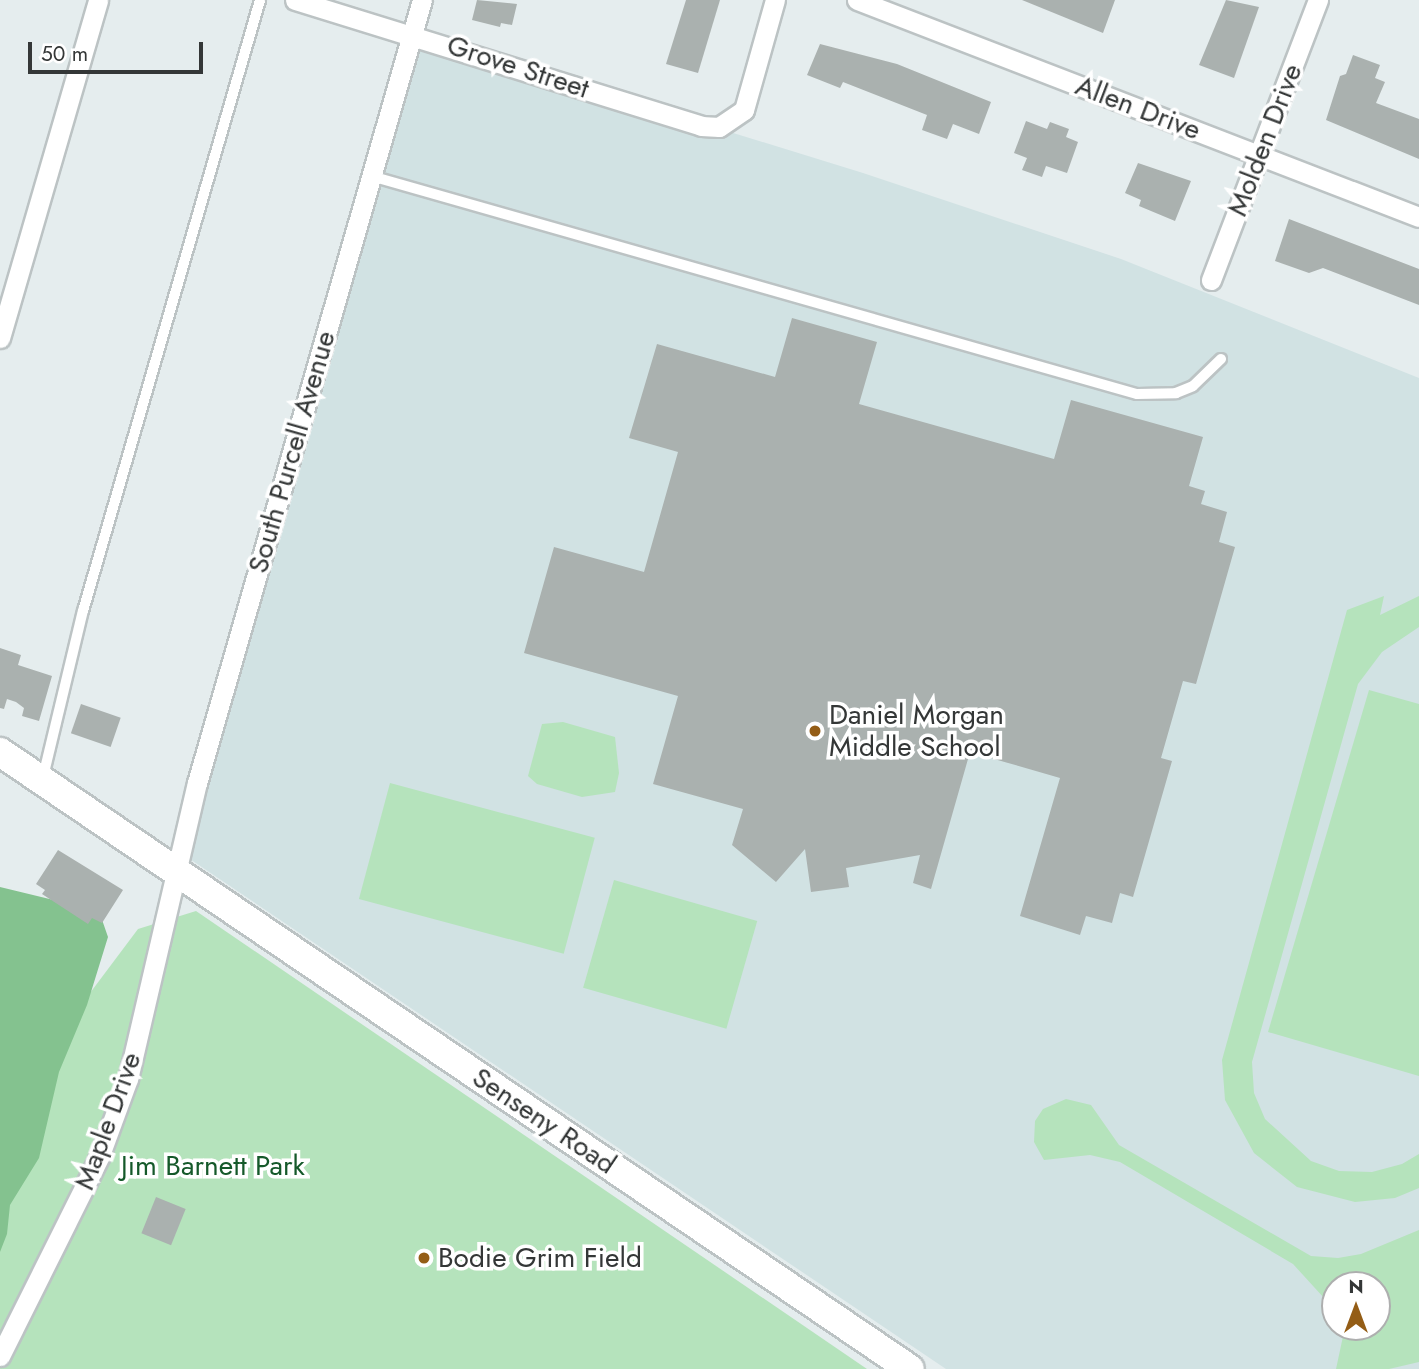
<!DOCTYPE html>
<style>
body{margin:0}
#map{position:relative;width:1419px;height:1369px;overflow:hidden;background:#e5edee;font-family:Jost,sans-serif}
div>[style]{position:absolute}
.built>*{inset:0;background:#d1e2e3}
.green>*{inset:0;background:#b5e3bc;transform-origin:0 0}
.forest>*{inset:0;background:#84c28f}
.building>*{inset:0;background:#aab1af;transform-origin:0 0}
.roads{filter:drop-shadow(2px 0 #bcc3c4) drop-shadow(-2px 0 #bcc3c4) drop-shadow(0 2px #bcc3c4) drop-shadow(0 -2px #bcc3c4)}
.service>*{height:10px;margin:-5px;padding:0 5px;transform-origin:5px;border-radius:5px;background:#fff}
.minor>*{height:19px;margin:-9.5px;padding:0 9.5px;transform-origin:9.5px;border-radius:9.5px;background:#fff}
.secondary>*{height:28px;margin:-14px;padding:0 14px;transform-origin:14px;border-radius:14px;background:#fff}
.dots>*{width:19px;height:19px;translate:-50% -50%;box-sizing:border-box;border:4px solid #fff;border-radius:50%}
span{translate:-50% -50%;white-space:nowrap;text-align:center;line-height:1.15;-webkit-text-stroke:7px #fff;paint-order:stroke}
.street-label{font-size:28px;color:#343737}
.poi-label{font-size:28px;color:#343737}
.left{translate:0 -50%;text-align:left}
.park-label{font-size:28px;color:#15592a}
.north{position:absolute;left:1321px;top:1271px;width:70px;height:70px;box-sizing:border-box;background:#fff;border:2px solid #aeafaf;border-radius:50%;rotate:0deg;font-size:19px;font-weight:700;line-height:28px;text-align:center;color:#343737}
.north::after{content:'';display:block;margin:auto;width:24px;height:32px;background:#945d16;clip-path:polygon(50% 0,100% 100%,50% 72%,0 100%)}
.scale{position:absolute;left:28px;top:42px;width:175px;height:32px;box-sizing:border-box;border:4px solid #343737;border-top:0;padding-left:9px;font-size:21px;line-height:24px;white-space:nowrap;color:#343737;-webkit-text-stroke:5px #fff;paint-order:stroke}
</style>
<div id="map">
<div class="built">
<div style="clip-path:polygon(evenodd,412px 34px,863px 173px,1121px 259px,1419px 378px,1419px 1369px,946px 1369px,181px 853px,412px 34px,1335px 1285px,1377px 1285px,1377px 1327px,1335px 1327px,1335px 1285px)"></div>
</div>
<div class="green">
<div style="clip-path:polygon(1384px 596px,1380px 615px,1419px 596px,1419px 627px,1382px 652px,1358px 684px,1252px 1062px,1254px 1093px,1265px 1119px,1311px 1161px,1339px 1171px,1372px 1172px,1402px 1164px,1419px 1154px,1419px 1188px,1395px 1198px,1355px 1202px,1297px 1187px,1254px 1153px,1225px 1100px,1222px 1060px,1347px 610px)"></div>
<div style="clip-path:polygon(1369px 690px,1419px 704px,1419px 1076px,1268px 1032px)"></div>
<div style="clip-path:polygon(563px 722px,615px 737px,619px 773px,615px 792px,582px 797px,537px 784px,528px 776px,542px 724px)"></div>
<div style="left:390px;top:783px;width:212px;height:120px;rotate:15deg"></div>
<div style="left:614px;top:880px;width:149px;height:112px;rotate:16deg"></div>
<div style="clip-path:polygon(196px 911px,867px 1369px,0 1369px,0 1113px,138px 929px)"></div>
<div style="clip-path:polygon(1066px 1099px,1091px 1105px,1119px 1145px,1311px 1256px,1338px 1258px,1361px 1254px,1419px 1230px,1419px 1362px,1389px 1369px,1336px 1369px,1345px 1327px,1377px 1327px,1377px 1285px,1335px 1285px,1335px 1310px,1293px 1264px,1120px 1162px,1090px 1155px,1044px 1160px,1034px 1142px,1035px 1121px,1043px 1109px)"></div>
</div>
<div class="forest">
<div style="clip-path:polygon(0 887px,99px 911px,108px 937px,87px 1005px,59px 1072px,39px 1158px,10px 1205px,7px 1234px,0 1252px)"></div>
</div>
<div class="building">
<div style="clip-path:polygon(477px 0,517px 4px,512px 25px,501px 23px,500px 27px,472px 20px)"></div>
<div style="clip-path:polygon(686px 0,720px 0,698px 73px,666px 64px)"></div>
<div style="clip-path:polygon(1022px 0,1115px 0,1103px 33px)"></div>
<div style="clip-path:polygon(1226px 0,1259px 7px,1234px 78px,1199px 65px)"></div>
<div style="clip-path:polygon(820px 44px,897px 64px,991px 102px,979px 134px,953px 124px,947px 139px,922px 130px,927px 115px,843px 82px,840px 88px,807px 75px)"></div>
<div style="clip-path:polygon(1353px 55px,1380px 65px,1375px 78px,1385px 82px,1376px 103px,1419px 119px,1419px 159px,1326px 120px,1340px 76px,1346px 74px)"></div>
<div style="clip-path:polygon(1026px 121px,1047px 129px,1050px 122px,1069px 129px,1066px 137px,1078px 142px,1067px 173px,1046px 166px,1042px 177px,1022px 170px,1027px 158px,1014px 153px)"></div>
<div style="clip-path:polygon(1138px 163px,1191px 181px,1175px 221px,1139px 206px,1141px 200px,1125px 193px)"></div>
<div style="clip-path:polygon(1289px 219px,1419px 269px,1419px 305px,1323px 268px,1309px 273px,1275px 261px)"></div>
<div style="clip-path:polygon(792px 318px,877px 342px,859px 404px,1054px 459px,1071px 400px,1203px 437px,1189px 486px,1205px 491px,1201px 504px,1227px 512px,1219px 542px,1235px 547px,1196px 684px,1183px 681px,1161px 758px,1172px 761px,1133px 897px,1120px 893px,1112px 923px,1086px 916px,1080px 935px,1020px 916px,1060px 778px,970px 752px,931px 889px,913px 883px,920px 855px,846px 868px,849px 887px,811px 892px,805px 849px,776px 882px,732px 845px,743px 809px,653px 784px,678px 696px,524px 653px,554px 547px,644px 572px,678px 452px,629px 438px,657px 344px,775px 377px)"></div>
<div style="clip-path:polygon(0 648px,21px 655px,18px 665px,52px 676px,39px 721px,22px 716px,24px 708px,16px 702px,7px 699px,4px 709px,0 708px)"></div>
<div style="left:81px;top:704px;width:42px;height:31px;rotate:19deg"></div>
<div style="clip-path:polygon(58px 850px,123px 890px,102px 923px,92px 918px,88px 924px,42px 894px,45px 890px,36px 884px)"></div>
<div style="left:156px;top:1197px;width:32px;height:39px;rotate:22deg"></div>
</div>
<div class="roads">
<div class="service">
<div style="left:371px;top:176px;width:796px;rotate:15.89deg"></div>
<div style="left:1137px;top:394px;width:39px;rotate:-1deg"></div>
<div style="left:1176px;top:393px;width:18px;rotate:-22deg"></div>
<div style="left:1193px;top:386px;width:39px;rotate:-44deg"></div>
<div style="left:43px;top:777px;width:171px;rotate:-76.5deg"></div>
<div style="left:83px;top:611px;width:636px;rotate:-73.84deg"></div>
</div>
<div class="minor">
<div style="left:295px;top:0;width:425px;rotate:17.2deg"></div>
<div style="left:701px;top:126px;width:18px;rotate:3deg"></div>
<div style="left:719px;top:127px;width:30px;rotate:-34deg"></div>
<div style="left:744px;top:110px;width:114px;rotate:-74.3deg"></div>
<div style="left:857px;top:0;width:602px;rotate:21.11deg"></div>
<div style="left:1211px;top:280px;width:300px;rotate:-69.1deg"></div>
<div style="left:0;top:338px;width:352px;rotate:-73.8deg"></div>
<div style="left:0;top:1356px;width:225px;rotate:-63.5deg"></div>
<div style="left:100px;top:1155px;width:81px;rotate:-69.8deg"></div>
<div style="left:128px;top:1079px;width:304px;rotate:-76.9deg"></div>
<div style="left:197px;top:783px;width:815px;rotate:-73.97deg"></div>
</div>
<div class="secondary">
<div style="left:0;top:752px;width:1099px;rotate:34.14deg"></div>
</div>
</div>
<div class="dots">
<div style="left:815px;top:731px;background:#945d16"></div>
<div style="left:424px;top:1258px;background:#945d16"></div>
</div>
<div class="street-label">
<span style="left:518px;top:67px;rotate:18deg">Grove Street</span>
<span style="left:1138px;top:108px;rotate:21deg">Allen Drive</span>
<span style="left:1265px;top:140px;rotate:-69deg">Molden Drive</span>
<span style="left:292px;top:452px;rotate:-74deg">South Purcell Avenue</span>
<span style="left:108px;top:1121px;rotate:-70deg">Maple Drive</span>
<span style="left:544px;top:1121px;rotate:34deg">Senseny Road</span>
</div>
<div class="poi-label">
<span class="left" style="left:829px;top:731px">Daniel Morgan<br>Middle School</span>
<span class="left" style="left:438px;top:1258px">Bodie Grim Field</span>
</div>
<div class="park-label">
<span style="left:213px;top:1166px">Jim Barnett Park</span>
</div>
<div class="north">N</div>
<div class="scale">50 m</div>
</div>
